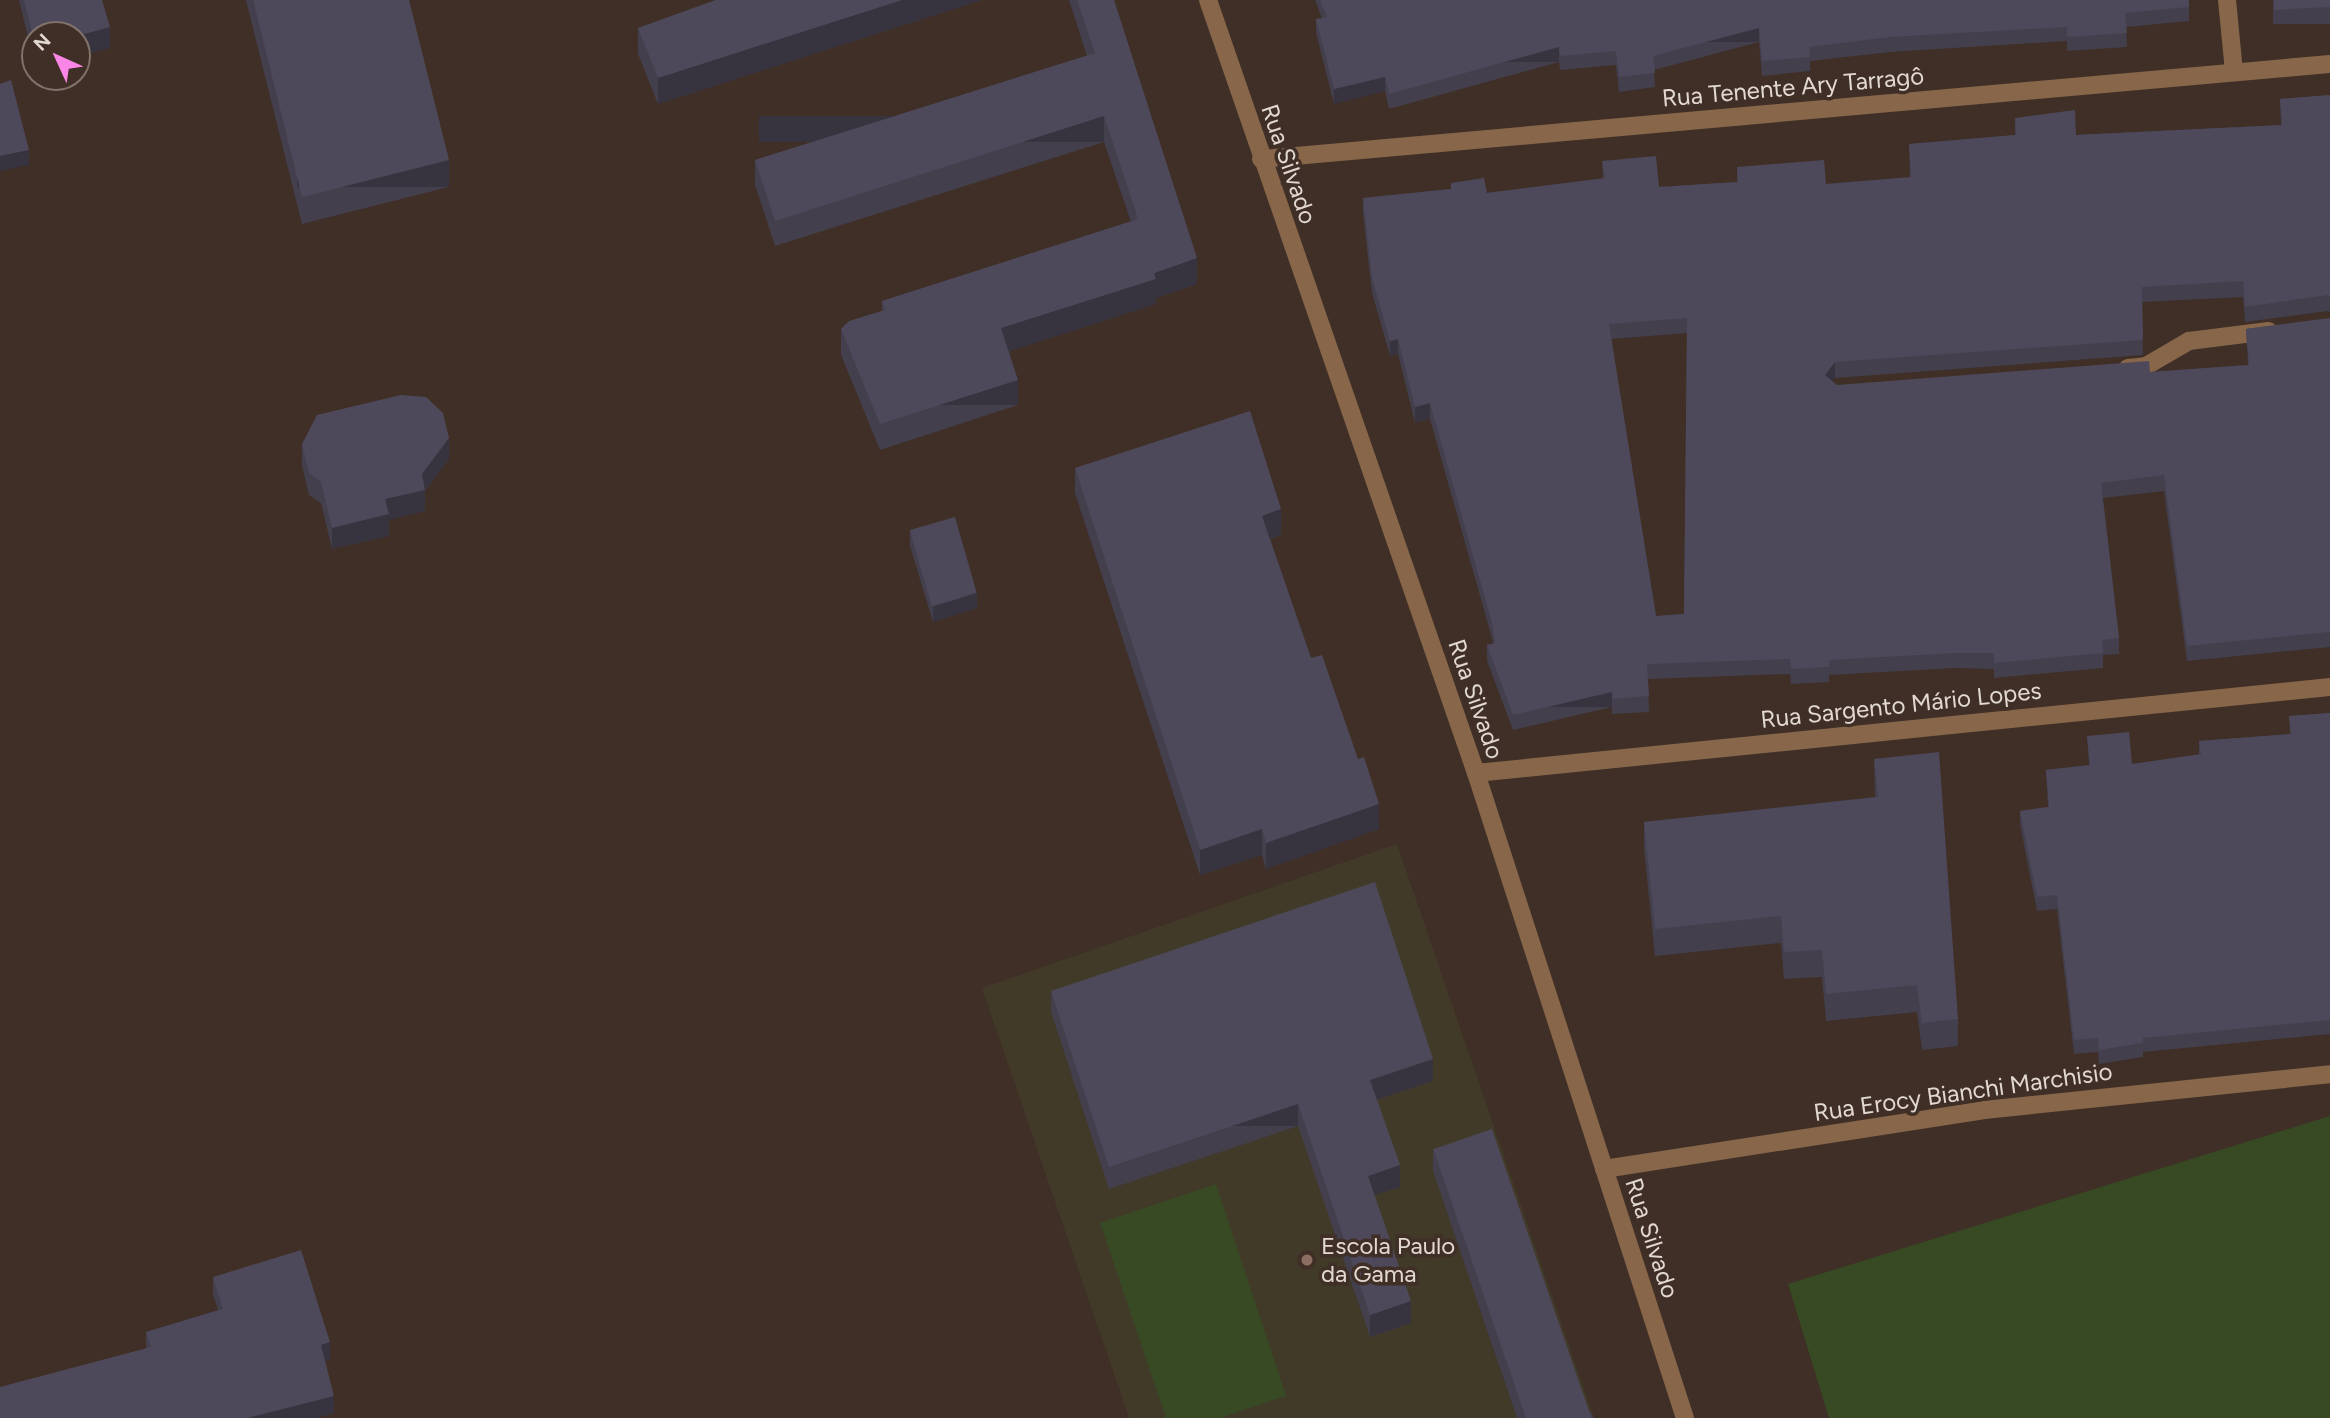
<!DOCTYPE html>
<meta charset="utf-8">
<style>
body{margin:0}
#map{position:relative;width:2330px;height:1418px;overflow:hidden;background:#3f2f26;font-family:Figtree,sans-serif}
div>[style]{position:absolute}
.education>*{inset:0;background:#423a29}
.green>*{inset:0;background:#374a23}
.minor>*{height:18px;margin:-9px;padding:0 9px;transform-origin:9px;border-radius:9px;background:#87664a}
.wall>*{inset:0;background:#433f4d;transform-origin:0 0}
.shaded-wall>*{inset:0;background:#37333f;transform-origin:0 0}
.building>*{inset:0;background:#4e495a;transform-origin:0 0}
.dots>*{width:19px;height:19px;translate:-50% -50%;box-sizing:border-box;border:4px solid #3f2f26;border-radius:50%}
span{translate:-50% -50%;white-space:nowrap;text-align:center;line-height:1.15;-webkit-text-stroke:7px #3f2f26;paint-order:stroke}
.street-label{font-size:24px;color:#e3d9d3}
.poi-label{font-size:24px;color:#e3d9d3}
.left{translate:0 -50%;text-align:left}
.north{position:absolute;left:21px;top:21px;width:70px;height:70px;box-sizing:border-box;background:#3f2f26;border:2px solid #81736b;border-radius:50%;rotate:315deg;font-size:19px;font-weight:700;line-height:28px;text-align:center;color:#e3d9d3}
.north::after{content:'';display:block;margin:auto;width:24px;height:32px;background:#fa87e7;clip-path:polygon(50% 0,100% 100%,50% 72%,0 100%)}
</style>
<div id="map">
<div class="education">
<div style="clip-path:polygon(1397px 844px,1594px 1418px,1129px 1418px,982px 988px)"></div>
</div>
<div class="green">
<div style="clip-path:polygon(2330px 1116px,2330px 1418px,1829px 1418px,1788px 1284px)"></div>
<div style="clip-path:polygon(1216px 1184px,1286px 1396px,1220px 1418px,1166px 1418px,1100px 1223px)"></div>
</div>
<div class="minor">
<div style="left:1208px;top:0;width:818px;rotate:70.88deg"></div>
<div style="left:1476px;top:773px;width:678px;rotate:72.05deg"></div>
<div style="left:2227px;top:0;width:72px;rotate:84.4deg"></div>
<div style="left:1261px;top:159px;width:1073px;rotate:-5.08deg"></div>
<div style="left:2128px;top:368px;width:18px;rotate:-6deg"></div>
<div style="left:2146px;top:366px;width:50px;rotate:-30.2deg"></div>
<div style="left:2189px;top:341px;width:80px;rotate:-7.2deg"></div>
<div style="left:1476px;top:773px;width:858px;rotate:-5.75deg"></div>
<div style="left:1604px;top:1169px;width:385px;rotate:-8.8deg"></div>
<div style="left:1984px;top:1110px;width:348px;rotate:-5.9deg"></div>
</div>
<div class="wall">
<div style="clip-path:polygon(19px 0,102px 0,110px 48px,77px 57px,77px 35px,35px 35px,35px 66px)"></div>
<div style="clip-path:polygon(246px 0,409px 0,449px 187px,302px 224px)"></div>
<div style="clip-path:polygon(716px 0,982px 0,658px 104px,638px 54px,638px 28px)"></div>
<div style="clip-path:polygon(1069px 0,1114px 0,1197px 284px,1156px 298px,1156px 304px,1009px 351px,1018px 405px,880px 450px,841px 355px,841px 329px,882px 311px,882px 301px,1131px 222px,1104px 142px,775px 246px,755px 185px,755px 160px,1087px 56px)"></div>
<div style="clip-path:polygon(1315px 0,2189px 0,2189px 21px,2126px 27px,2127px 47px,2067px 51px,2067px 41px,1890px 52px,1810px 61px,1810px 71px,1762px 76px,1759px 42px,1654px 70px,1655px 87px,1619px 92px,1616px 65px,1560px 70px,1559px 62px,1389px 109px,1385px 91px,1334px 104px,1316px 33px,1316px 19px,1322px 18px)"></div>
<div style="left:2273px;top:0;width:57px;height:24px"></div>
<div style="clip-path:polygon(evenodd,2330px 95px,2330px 312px,2328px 311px,2245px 322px,2243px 297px,2142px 302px,2143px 355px,1835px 378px,1832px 381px,1837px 385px,2150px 372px,2248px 365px,2246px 329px,2330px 318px,2330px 647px,2187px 661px,2164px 491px,2103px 498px,2119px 638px,2119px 654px,2103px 655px,2103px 668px,1994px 678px,1994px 669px,1955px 668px,1829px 675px,1829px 682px,1791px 684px,1790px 674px,1648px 679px,1649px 712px,1612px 714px,1612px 707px,1513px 730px,1487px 661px,1487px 645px,1493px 644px,1492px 638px,1430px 419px,1415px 423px,1398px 354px,1390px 356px,1372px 293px,1363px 213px,1363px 198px,1451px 189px,1451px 183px,1487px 193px,1603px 179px,1602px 161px,1659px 187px,1737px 182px,1737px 167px,1826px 184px,1910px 178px,1909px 144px,2015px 135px,2015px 118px,2076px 135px,2281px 125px,2280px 99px,2330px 95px,1687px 333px,1684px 614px,1656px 616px,1611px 339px,1687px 333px)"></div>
<div style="clip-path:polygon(302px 444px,449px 459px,425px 491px,425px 511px,389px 520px,389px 536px,332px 549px,321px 503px,309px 495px,302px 466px)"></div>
<div style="clip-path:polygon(1075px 468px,1281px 535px,1270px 539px,1311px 658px,1379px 829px,1266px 869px,1262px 855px,1200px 875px,1075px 493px)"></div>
<div style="clip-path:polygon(910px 531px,977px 608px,933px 622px,910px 546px)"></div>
<div style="clip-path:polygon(2330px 713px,2330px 1034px,2143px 1052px,2143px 1057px,2099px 1064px,2098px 1052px,2074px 1054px,2057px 909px,2037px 911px,2020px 824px,2020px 811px,2048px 807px,2046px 770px,2089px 765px,2087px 736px,2132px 764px,2199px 755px,2199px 741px,2290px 734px,2289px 716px)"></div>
<div style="clip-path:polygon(1874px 759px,1958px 1019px,1958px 1046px,1922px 1050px,1917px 1012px,1826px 1021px,1822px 977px,1784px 979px,1781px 943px,1655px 956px,1644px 849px,1644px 822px,1875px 797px)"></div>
<div style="clip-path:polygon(1051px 991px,1433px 1081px,1377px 1099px,1400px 1187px,1374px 1195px,1411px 1323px,1370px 1337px,1298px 1126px,1109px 1189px,1051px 1012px)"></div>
<div style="clip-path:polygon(1433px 1149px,1594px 1418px,1517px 1418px,1433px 1171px)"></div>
<div style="clip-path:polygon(213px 1277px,330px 1360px,325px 1361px,334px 1413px,315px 1418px,0 1418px,146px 1348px,146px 1332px,218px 1310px,213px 1294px)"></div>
</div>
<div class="shaded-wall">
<div style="clip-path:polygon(902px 0,982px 0,658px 104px,658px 78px)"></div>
<div style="clip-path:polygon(110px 27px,110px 48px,77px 57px,77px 36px)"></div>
<div style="left:1759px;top:28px;width:14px;height:110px;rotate:90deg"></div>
<div style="left:1559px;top:47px;width:15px;height:176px;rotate:90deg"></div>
<div style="clip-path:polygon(1385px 77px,1385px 91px,1334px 104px,1334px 89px)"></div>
<div style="left:1104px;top:116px;width:26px;height:345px;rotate:90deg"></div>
<div style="clip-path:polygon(29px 150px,29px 165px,0 171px,0 156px)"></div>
<div style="left:449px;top:160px;width:27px;height:152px;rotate:90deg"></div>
<div style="clip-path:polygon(1197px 258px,1197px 284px,1156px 298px,1156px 304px,1001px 354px,1001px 328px)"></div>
<div style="clip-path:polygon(1398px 339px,1398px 354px,1390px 356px,1390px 341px)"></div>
<div style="clip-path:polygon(1835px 362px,1835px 378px,1825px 391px,1825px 375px)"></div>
<div style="left:1018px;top:380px;width:25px;height:145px;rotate:90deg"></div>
<div style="clip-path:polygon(1430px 403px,1430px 419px,1415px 423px,1415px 407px)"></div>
<div style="clip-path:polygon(449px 438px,449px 459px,425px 491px,425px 511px,389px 520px,389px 536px,332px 549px,332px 528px,385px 499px,422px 474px)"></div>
<div style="clip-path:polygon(1281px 509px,1281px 535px,1262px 541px,1262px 516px)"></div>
<div style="clip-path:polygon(977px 593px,977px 608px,933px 622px,933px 607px)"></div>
<div style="left:1612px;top:692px;width:15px;height:102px;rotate:90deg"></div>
<div style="clip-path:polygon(1379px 804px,1379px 829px,1266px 869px,1266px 843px)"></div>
<div style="clip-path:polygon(1262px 829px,1262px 855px,1200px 875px,1200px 850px)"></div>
<div style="clip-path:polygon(1433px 1059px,1433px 1081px,1370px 1102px,1370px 1080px)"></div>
<div style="left:1298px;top:1104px;width:22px;height:199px;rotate:90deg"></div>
<div style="clip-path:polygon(1400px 1165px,1400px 1187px,1368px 1197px,1368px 1176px)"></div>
<div style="clip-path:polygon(1411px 1301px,1411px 1323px,1370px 1337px,1370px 1315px)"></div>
<div style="clip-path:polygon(330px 1342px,330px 1360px,321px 1362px,321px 1345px)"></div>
<div style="clip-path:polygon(334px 1396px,334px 1413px,315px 1418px,247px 1418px)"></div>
</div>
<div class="building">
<div style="clip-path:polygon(24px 0,102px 0,110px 27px,77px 36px,35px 35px,35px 45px)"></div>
<div style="clip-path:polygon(253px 0,409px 0,449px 160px,302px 197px)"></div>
<div style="clip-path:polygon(716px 0,902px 0,658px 78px,638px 28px)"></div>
<div style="clip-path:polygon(1077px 0,1114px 0,1197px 258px,1154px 273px,1156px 279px,1001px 328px,1018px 380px,880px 424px,841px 329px,849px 321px,885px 310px,882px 301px,1138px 219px,1104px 116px,775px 221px,755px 160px,1095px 53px)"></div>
<div style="clip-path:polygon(1320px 0,2189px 0,2189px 7px,2125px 13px,2127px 33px,2067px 37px,2067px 27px,1890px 37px,1809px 47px,1810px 57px,1762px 61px,1759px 28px,1653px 56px,1655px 73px,1619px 77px,1616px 51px,1560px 56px,1559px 47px,1389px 94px,1385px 77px,1334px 89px,1316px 19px,1327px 17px)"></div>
<div style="clip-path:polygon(2274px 0,2330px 0,2330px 7px,2274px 10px)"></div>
<div style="clip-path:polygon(11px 80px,29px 150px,0 156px,0 84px)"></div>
<div style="clip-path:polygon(evenodd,2330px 95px,2330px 297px,2328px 295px,2245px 307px,2243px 281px,2142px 287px,2143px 340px,1835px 362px,1825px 375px,1837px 385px,2149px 361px,2150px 372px,2249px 365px,2246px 329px,2330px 318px,2330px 632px,2187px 646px,2164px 475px,2101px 483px,2119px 638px,2102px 640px,2103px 653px,1994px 663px,1994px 653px,1955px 653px,1829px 660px,1829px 667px,1791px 669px,1790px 659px,1647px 664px,1649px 696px,1612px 699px,1612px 692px,1513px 715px,1487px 645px,1495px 643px,1492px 623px,1430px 403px,1415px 407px,1398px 339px,1390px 341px,1372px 278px,1363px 198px,1451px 189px,1451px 183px,1484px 178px,1487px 193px,1605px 178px,1602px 161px,1656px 156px,1659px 187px,1738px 182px,1737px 167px,1824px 160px,1826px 184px,1911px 177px,1909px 144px,2016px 135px,2015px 118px,2075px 110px,2076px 135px,2282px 125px,2280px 99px,2330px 95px,1687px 318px,1684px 614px,1656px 616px,1609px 324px,1687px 318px)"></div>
<div style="clip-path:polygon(401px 395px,426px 397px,443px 413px,449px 438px,422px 474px,425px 490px,385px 499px,389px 514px,332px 528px,321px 482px,309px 473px,302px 444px,317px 415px)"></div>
<div style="clip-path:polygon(1250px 411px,1281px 509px,1262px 516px,1311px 658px,1322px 655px,1358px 759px,1364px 757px,1379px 804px,1266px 843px,1262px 829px,1200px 850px,1075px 468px)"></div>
<div style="left:955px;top:517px;width:79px;height:47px;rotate:74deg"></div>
<div style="clip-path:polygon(2330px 713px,2330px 1020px,2143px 1038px,2143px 1043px,2099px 1050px,2098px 1038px,2074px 1040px,2057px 895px,2037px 897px,2020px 811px,2049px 807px,2046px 770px,2090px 765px,2087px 736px,2129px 732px,2132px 764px,2201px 754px,2199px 741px,2291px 734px,2289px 716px)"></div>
<div style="clip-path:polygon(1939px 752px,1958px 1019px,1922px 1023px,1917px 985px,1826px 994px,1822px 950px,1784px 952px,1781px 916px,1655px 929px,1644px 822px,1878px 797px,1874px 759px)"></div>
<div style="clip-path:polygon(1375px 882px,1433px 1059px,1370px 1080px,1400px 1165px,1368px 1176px,1411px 1301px,1370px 1315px,1298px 1104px,1109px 1167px,1051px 991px)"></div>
<div style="left:1492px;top:1129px;width:306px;height:62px;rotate:71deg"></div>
<div style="clip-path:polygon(301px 1250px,330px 1342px,321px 1345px,334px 1396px,247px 1418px,0 1418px,0 1387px,151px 1347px,146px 1332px,223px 1309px,213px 1277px)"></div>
</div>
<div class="dots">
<div style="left:1307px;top:1260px;background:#8d6e63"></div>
</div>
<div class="street-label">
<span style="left:1793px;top:87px;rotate:-5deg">Rua Tenente Ary Tarragô</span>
<span style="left:1289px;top:164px;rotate:71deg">Rua Silvado</span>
<span style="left:1476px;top:699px;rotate:71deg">Rua Silvado</span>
<span style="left:1901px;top:705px;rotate:-6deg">Rua Sargento Mário Lopes</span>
<span style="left:1963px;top:1092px;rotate:-8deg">Rua Erocy Bianchi Marchisio</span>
<span style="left:1652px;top:1238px;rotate:72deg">Rua Silvado</span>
</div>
<div class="poi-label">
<span class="left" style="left:1321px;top:1260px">Escola Paulo<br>da Gama</span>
</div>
<div class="north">N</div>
</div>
